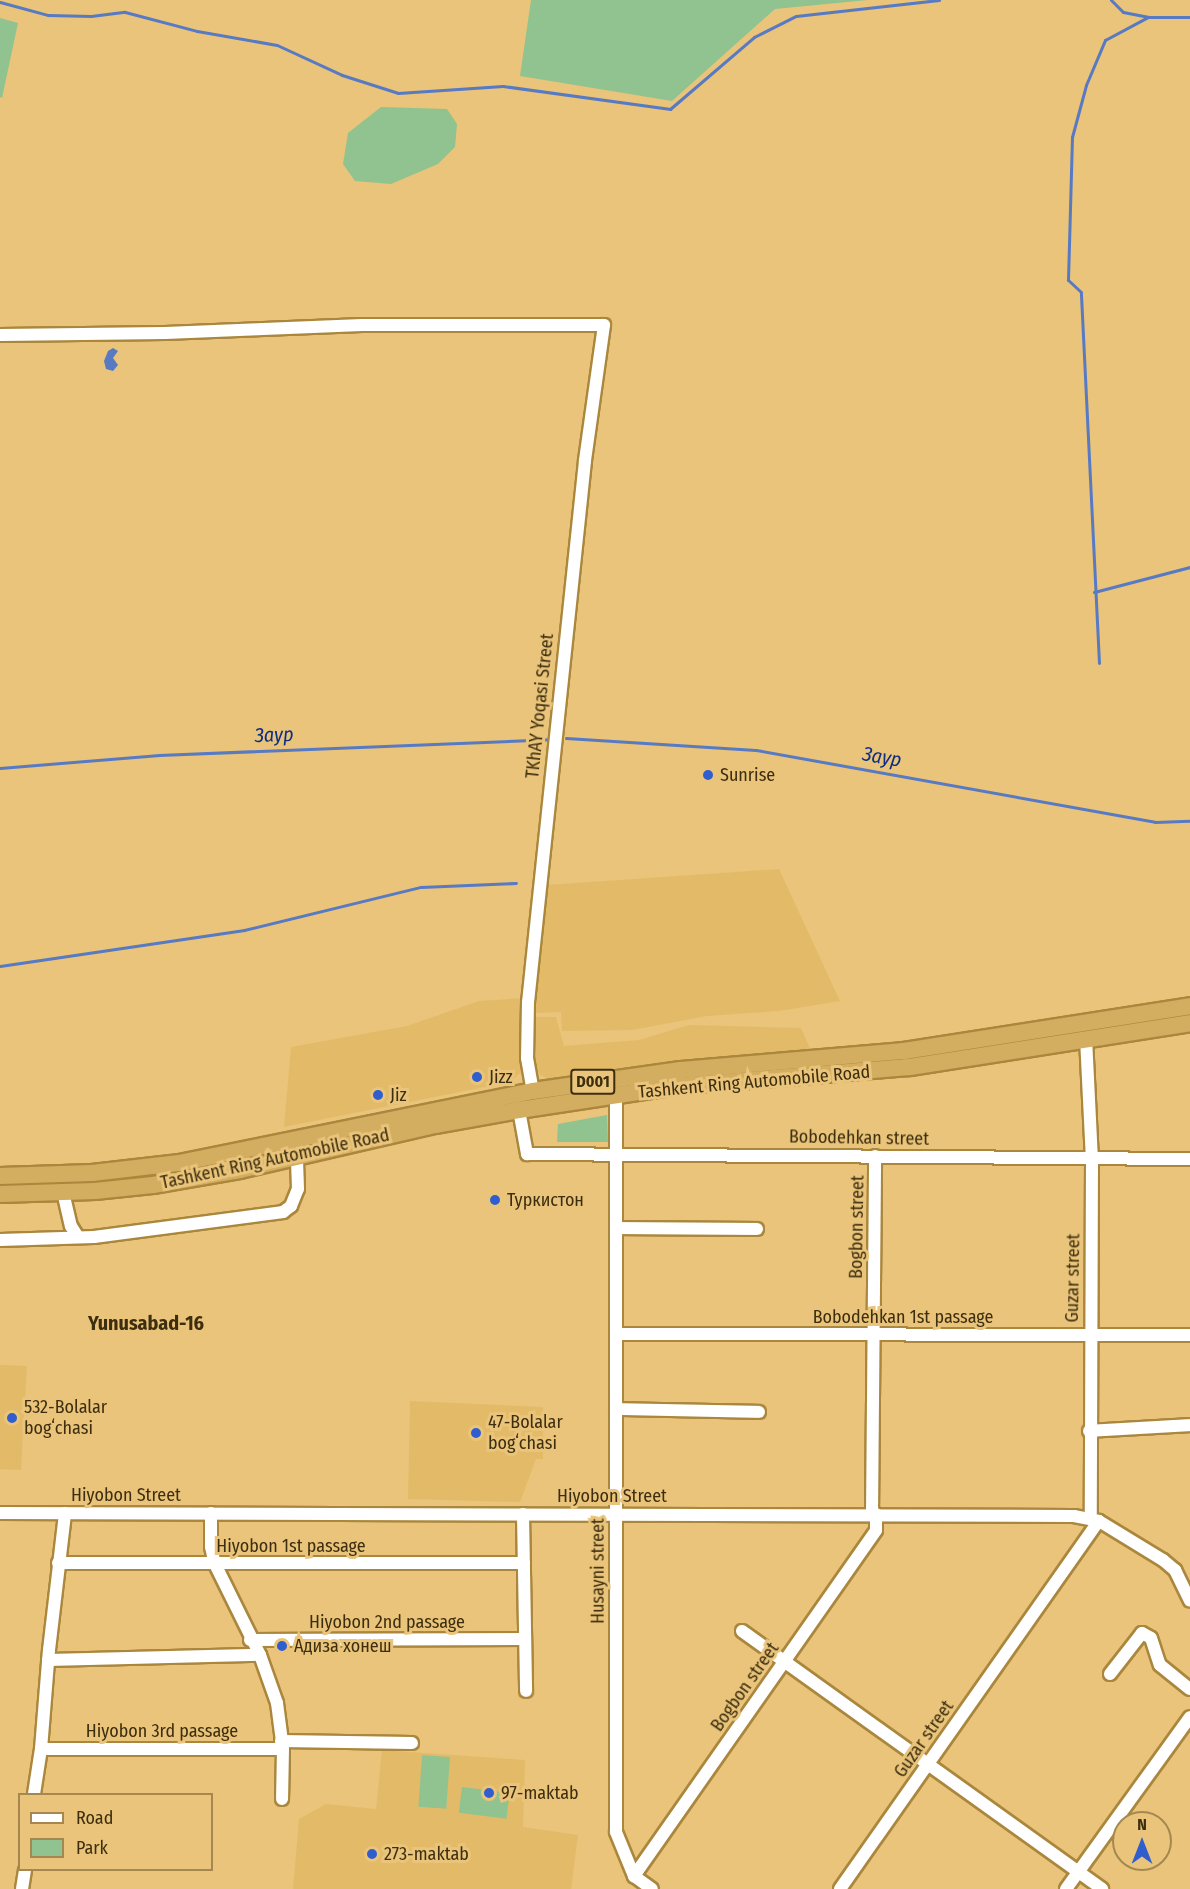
<!DOCTYPE html>
<meta charset="utf-8">
<style>
body{margin:0}
#map{position:relative;width:1190px;height:1889px;overflow:hidden;background:#e9c47a;font-family:"Fira Sans Condensed",sans-serif}
div>[style]{position:absolute}
.built>*{inset:0;background:#e3bb68}
.green>*{inset:0;background:#90c38f;transform-origin:0 0}
.water>*{inset:0;background:#577ac3}
.stream>*{height:3px;margin:-1.5px;padding:0 1.5px;transform-origin:1.5px;border-radius:1.5px;background:#577ac3}
.roads{filter:drop-shadow(2px 0 #aa873d) drop-shadow(-2px 0 #aa873d) drop-shadow(0 2px #aa873d) drop-shadow(0 -2px #aa873d)}
.minor>*{height:12px;margin:-6px;padding:0 6px;transform-origin:6px;border-radius:6px;background:#fff}
.highway>*{height:16px;margin:-8px;padding:0 8px;transform-origin:8px;border-radius:8px;background:#d4ae60}
.dots>*{width:16px;height:16px;translate:-50% -50%;box-sizing:border-box;border:3px solid #e9c47a;border-radius:50%}
span{translate:-50% -50%;white-space:nowrap;text-align:center;line-height:1.15;-webkit-text-stroke:6px #e9c47a;paint-order:stroke}
.shield-label span{padding:2px 4px;background:#e9c47a;border:2px solid;border-radius:4px;-webkit-text-stroke-width:0}
.shield-label{font-size:16px;color:#3d2e0f;font-weight:700}
.street-label{font-size:18px;color:#3d2e0f}
.poi-label{font-size:18px;color:#3d2e0f}
.left{translate:0 -50%;text-align:left}
.water-label{font-size:20px;color:#0d2e84;font-style:italic}
.neighbourhood-label{font-size:20px;color:#3d2e0f;font-weight:700}
.legend{position:absolute;left:18px;top:1793px;width:195px;height:78px;box-sizing:border-box;background:#e9c47a;border:2px solid #a4884f;margin:0;padding:8px 10px;list-style:none;font-size:18px;color:#3d2e0f}
.legend li{display:flex;align-items:center;gap:12px;height:30px}
.legend b{width:30px;border:2px solid #a4884f}
.north{position:absolute;left:1112px;top:1811px;width:60px;height:60px;box-sizing:border-box;background:#e9c47a;border:2px solid #a4884f;border-radius:50%;rotate:0deg;font-size:16px;font-weight:700;line-height:24px;text-align:center;color:#3d2e0f}
.north::after{content:'';display:block;margin:auto;width:21px;height:27px;background:#305ece;clip-path:polygon(50% 0,100% 100%,50% 72%,0 100%)}
</style>
<div id="map">
<div class="built">
<div style="clip-path:polygon(779px 869px,840px 1001px,779px 1011px,707px 1016px,632px 1030px,562px 1031px,561px 1012px,535px 1013px,547px 885px)"></div>
<div style="clip-path:polygon(525px 998px,521px 1072px,510px 1082px,284px 1127px,291px 1047px,407px 1026px,479px 1001px)"></div>
<div style="clip-path:polygon(533px 1017px,556px 1017px,564px 1046px,639px 1040px,689px 1025px,801px 1028px,812px 1053px,626px 1068px,550px 1080px,539px 1074px,534px 1062px)"></div>
<div style="clip-path:polygon(0 1365px,27px 1366px,21px 1470px,0 1469px)"></div>
<div style="clip-path:polygon(410px 1401px,543px 1407px,543px 1459px,536px 1459px,520px 1502px,408px 1499px)"></div>
<div style="clip-path:polygon(382px 1750px,525px 1760px,523px 1827px,578px 1835px,571px 1889px,293px 1889px,299px 1819px,326px 1804px,376px 1809px)"></div>
</div>
<div class="green">
<div style="clip-path:polygon(531px 0,868px 0,775px 9px,672px 101px,520px 76px)"></div>
<div style="clip-path:polygon(0 18px,18px 23px,2px 98px,0 97px)"></div>
<div style="clip-path:polygon(381px 107px,447px 109px,457px 124px,455px 147px,438px 164px,391px 184px,355px 181px,343px 164px,348px 133px)"></div>
<div style="clip-path:polygon(607px 1115px,608px 1142px,557px 1142px,558px 1124px)"></div>
<div style="clip-path:polygon(287px 1148px,289px 1154px,127px 1183px,0 1189px,0 1182px)"></div>
<div style="left:422px;top:1755px;width:28px;height:52px;rotate:4deg"></div>
<div style="left:462px;top:1787px;width:48px;height:26px;rotate:7deg"></div>
</div>
<div class="water">
<div style="clip-path:polygon(113px 348px,118px 351px,113px 358px,118px 365px,113px 371px,106px 369px,104px 361px,108px 351px)"></div>
</div>
<div class="stream">
<div style="left:1111px;top:0;width:17px;rotate:45deg"></div>
<div style="left:1123px;top:12px;width:25px;rotate:11deg"></div>
<div style="left:1148px;top:17px;width:42px"></div>
<div style="left:0;top:2px;width:50px;rotate:15.2deg"></div>
<div style="left:48px;top:15px;width:43px;rotate:1.3deg"></div>
<div style="left:91px;top:16px;width:34px;rotate:-7deg"></div>
<div style="left:125px;top:12px;width:74px;rotate:14.8deg"></div>
<div style="left:197px;top:31px;width:81px;rotate:9.9deg"></div>
<div style="left:277px;top:45px;width:72px;rotate:24.8deg"></div>
<div style="left:342px;top:75px;width:59px;rotate:17.8deg"></div>
<div style="left:398px;top:93px;width:105px;rotate:-3.8deg"></div>
<div style="left:503px;top:86px;width:169px;rotate:7.8deg"></div>
<div style="left:670px;top:109px;width:111px;rotate:-40.6deg"></div>
<div style="left:754px;top:37px;width:47px;rotate:-26.6deg"></div>
<div style="left:796px;top:16px;width:144px;rotate:-6.4deg"></div>
<div style="left:1094px;top:592px;width:99px;rotate:-14.6deg"></div>
<div style="left:1099px;top:663px;width:371px;rotate:-92.8deg"></div>
<div style="left:1081px;top:292px;width:18px;rotate:-137deg"></div>
<div style="left:1068px;top:280px;width:143px;rotate:-88.4deg"></div>
<div style="left:1072px;top:137px;width:54px;rotate:-74.9deg"></div>
<div style="left:1086px;top:85px;width:49px;rotate:-67.1deg"></div>
<div style="left:1105px;top:40px;width:49px;rotate:-28.1deg"></div>
<div style="left:566px;top:738px;width:190px;rotate:3.6deg"></div>
<div style="left:756px;top:750px;width:405px;rotate:10.2deg"></div>
<div style="left:1155px;top:822px;width:35px;rotate:-2deg"></div>
<div style="left:0;top:768px;width:160px;rotate:-4.7deg"></div>
<div style="left:159px;top:755px;width:391px;rotate:-2.3deg"></div>
<div style="left:0;top:966px;width:247px;rotate:-8.4deg"></div>
<div style="left:244px;top:930px;width:182px;rotate:-13.7deg"></div>
<div style="left:421px;top:887px;width:95px;rotate:-2.4deg"></div>
</div>
<div class="roads">
<div class="minor">
<div style="left:0;top:335px;width:165px;rotate:-0.7deg"></div>
<div style="left:165px;top:333px;width:197px;rotate:-2.3deg"></div>
<div style="left:362px;top:325px;width:242px"></div>
<div style="left:604px;top:325px;width:137px;rotate:98deg"></div>
<div style="left:585px;top:461px;width:544px;rotate:96.01deg"></div>
<div style="left:528px;top:1002px;width:56px;rotate:91deg"></div>
<div style="left:527px;top:1058px;width:34px;rotate:80deg"></div>
<div style="left:1086px;top:1038px;width:121px;rotate:87.2deg"></div>
<div style="left:1092px;top:1159px;width:359px;rotate:90.2deg"></div>
<div style="left:616px;top:1095px;width:737px;rotate:90deg"></div>
<div style="left:616px;top:1832px;width:48px;rotate:67.8deg"></div>
<div style="left:519px;top:1110px;width:45px;rotate:79.7deg"></div>
<div style="left:527px;top:1154px;width:663px;rotate:0.43deg"></div>
<div style="left:63px;top:1192px;width:35px;rotate:77deg"></div>
<div style="left:71px;top:1226px;width:13px;rotate:58deg"></div>
<div style="left:616px;top:1228px;width:141px;rotate:0.4deg"></div>
<div style="left:0;top:1240px;width:94px;rotate:-1.8deg"></div>
<div style="left:94px;top:1237px;width:191px;rotate:-7.5deg"></div>
<div style="left:283px;top:1212px;width:10px;rotate:-37deg"></div>
<div style="left:291px;top:1206px;width:18px;rotate:-68deg"></div>
<div style="left:298px;top:1189px;width:32px;rotate:-92deg"></div>
<div style="left:616px;top:1334px;width:574px;rotate:0.1deg"></div>
<div style="left:616px;top:1409px;width:143px;rotate:1.2deg"></div>
<div style="left:1089px;top:1431px;width:101px;rotate:-3.4deg"></div>
<div style="left:0;top:1513px;width:1074px;rotate:0.16deg"></div>
<div style="left:1074px;top:1516px;width:25px;rotate:11deg"></div>
<div style="left:1099px;top:1521px;width:75px;rotate:31.4deg"></div>
<div style="left:1163px;top:1560px;width:16px;rotate:40deg"></div>
<div style="left:1175px;top:1570px;width:34px;rotate:64deg"></div>
<div style="left:211px;top:1513px;width:34px;rotate:90deg"></div>
<div style="left:211px;top:1547px;width:17px;rotate:77deg"></div>
<div style="left:215px;top:1564px;width:102px;rotate:63.7deg"></div>
<div style="left:260px;top:1655px;width:51px;rotate:70.5deg"></div>
<div style="left:277px;top:1703px;width:46px;rotate:82.6deg"></div>
<div style="left:283px;top:1749px;width:50px;rotate:91.1deg"></div>
<div style="left:523px;top:1514px;width:177px;rotate:89deg"></div>
<div style="left:872px;top:1514px;width:358px;rotate:-89.5deg"></div>
<div style="left:58px;top:1563px;width:466px"></div>
<div style="left:742px;top:1631px;width:443px;rotate:35.6deg"></div>
<div style="left:250px;top:1640px;width:275px;rotate:-0.2deg"></div>
<div style="left:48px;top:1660px;width:212px;rotate:-1.4deg"></div>
<div style="left:1110px;top:1674px;width:52px;rotate:-52deg"></div>
<div style="left:1142px;top:1633px;width:10px;rotate:29deg"></div>
<div style="left:1151px;top:1638px;width:28px;rotate:72deg"></div>
<div style="left:1160px;top:1665px;width:38px;rotate:39deg"></div>
<div style="left:281px;top:1741px;width:131px;rotate:0.9deg"></div>
<div style="left:41px;top:1749px;width:242px"></div>
<div style="left:34px;top:1794px;width:46px;rotate:-81.2deg"></div>
<div style="left:41px;top:1749px;width:99px;rotate:-85.4deg"></div>
<div style="left:49px;top:1650px;width:138px;rotate:-83.3deg"></div>
<div style="left:634px;top:1876px;width:422px;rotate:-55deg"></div>
<div style="left:876px;top:1530px;width:16px;rotate:-90deg"></div>
<div style="left:634px;top:1876px;width:22px;rotate:36deg"></div>
<div style="left:22px;top:1889px;width:19px;rotate:-81deg"></div>
<div style="left:840px;top:1889px;width:450px;rotate:-54.9deg"></div>
<div style="left:1066px;top:1889px;width:212px;rotate:-54.2deg"></div>
</div>
<div class="highway">
<div style="left:0;top:1176px;width:92px;rotate:-1.9deg"></div>
<div style="left:92px;top:1173px;width:88px;rotate:-6.6deg"></div>
<div style="left:179px;top:1163px;width:361px;rotate:-11.5deg"></div>
<div style="left:533px;top:1091px;width:149px;rotate:-8.1deg"></div>
<div style="left:681px;top:1070px;width:224px;rotate:-4.9deg"></div>
<div style="left:904px;top:1051px;width:290px;rotate:-8.9deg"></div>
<div style="left:0;top:1194px;width:95px;rotate:-1.8deg"></div>
<div style="left:95px;top:1191px;width:58px;rotate:-5.9deg"></div>
<div style="left:153px;top:1185px;width:88px;rotate:-9.8deg"></div>
<div style="left:240px;top:1170px;width:200px;rotate:-13deg"></div>
<div style="left:435px;top:1125px;width:85px;rotate:-10.1deg"></div>
<div style="left:519px;top:1110px;width:160px;rotate:-8.6deg"></div>
<div style="left:677px;top:1086px;width:234px;rotate:-4.7deg"></div>
<div style="left:910px;top:1067px;width:283px;rotate:-8.9deg"></div>
</div>
</div>
<div class="dots">
<div style="left:708px;top:775px;background:#305ece"></div>
<div style="left:477px;top:1077px;background:#305ece"></div>
<div style="left:378px;top:1095px;background:#305ece"></div>
<div style="left:495px;top:1200px;background:#305ece"></div>
<div style="left:12px;top:1418px;background:#305ece"></div>
<div style="left:476px;top:1433px;background:#305ece"></div>
<div style="left:282px;top:1646px;background:#305ece"></div>
<div style="left:489px;top:1793px;background:#305ece"></div>
<div style="left:372px;top:1854px;background:#305ece"></div>
</div>
<div class="shield-label">
<span style="left:593px;top:1082px">D001</span>
</div>
<div class="street-label">
<span style="left:540px;top:706px;rotate:-84deg">TKhAY Yoqasi Street</span>
<span style="left:754px;top:1082px;rotate:-5deg">Tashkent Ring Automobile Road</span>
<span style="left:859px;top:1138px;rotate:1deg">Bobodehkan street</span>
<span style="left:275px;top:1159px;rotate:-12deg">Tashkent Ring Automobile Road</span>
<span style="left:857px;top:1227px;rotate:-89deg">Bogbon street</span>
<span style="left:1073px;top:1278px;rotate:-89deg">Guzar street</span>
<span style="left:903px;top:1317px">Bobodehkan 1st passage</span>
<span style="left:126px;top:1495px">Hiyobon Street</span>
<span style="left:612px;top:1496px">Hiyobon Street</span>
<span style="left:291px;top:1546px">Hiyobon 1st passage</span>
<span style="left:598px;top:1571px;rotate:-90deg">Husayni street</span>
<span style="left:387px;top:1622px">Hiyobon 2nd passage</span>
<span style="left:745px;top:1687px;rotate:-55deg">Bogbon street</span>
<span style="left:162px;top:1731px">Hiyobon 3rd passage</span>
<span style="left:924px;top:1739px;rotate:-55deg">Guzar street</span>
</div>
<div class="poi-label">
<span class="left" style="left:720px;top:775px">Sunrise</span>
<span class="left" style="left:489px;top:1077px">Jizz</span>
<span class="left" style="left:390px;top:1095px">Jiz</span>
<span class="left" style="left:507px;top:1200px">Туркистон</span>
<span class="left" style="left:24px;top:1418px">532-Bolalar<br>bogʻchasi</span>
<span class="left" style="left:488px;top:1433px">47-Bolalar<br>bogʻchasi</span>
<span class="left" style="left:294px;top:1646px">Адиза хонеш</span>
<span class="left" style="left:501px;top:1793px">97-maktab</span>
<span class="left" style="left:384px;top:1854px">273-maktab</span>
</div>
<div class="water-label">
<span style="left:274px;top:735px;rotate:-2deg">Заур</span>
<span style="left:882px;top:757px;rotate:10deg">Заур</span>
</div>
<div class="neighbourhood-label">
<span style="left:146px;top:1323px">Yunusabad-16</span>
</div>
<ul class="legend">
<li><b style="height:8px;background:#fff"></b>Road</li>
<li><b style="height:16px;background:#90c38f"></b>Park</li>
</ul>
<div class="north">N</div>
</div>
